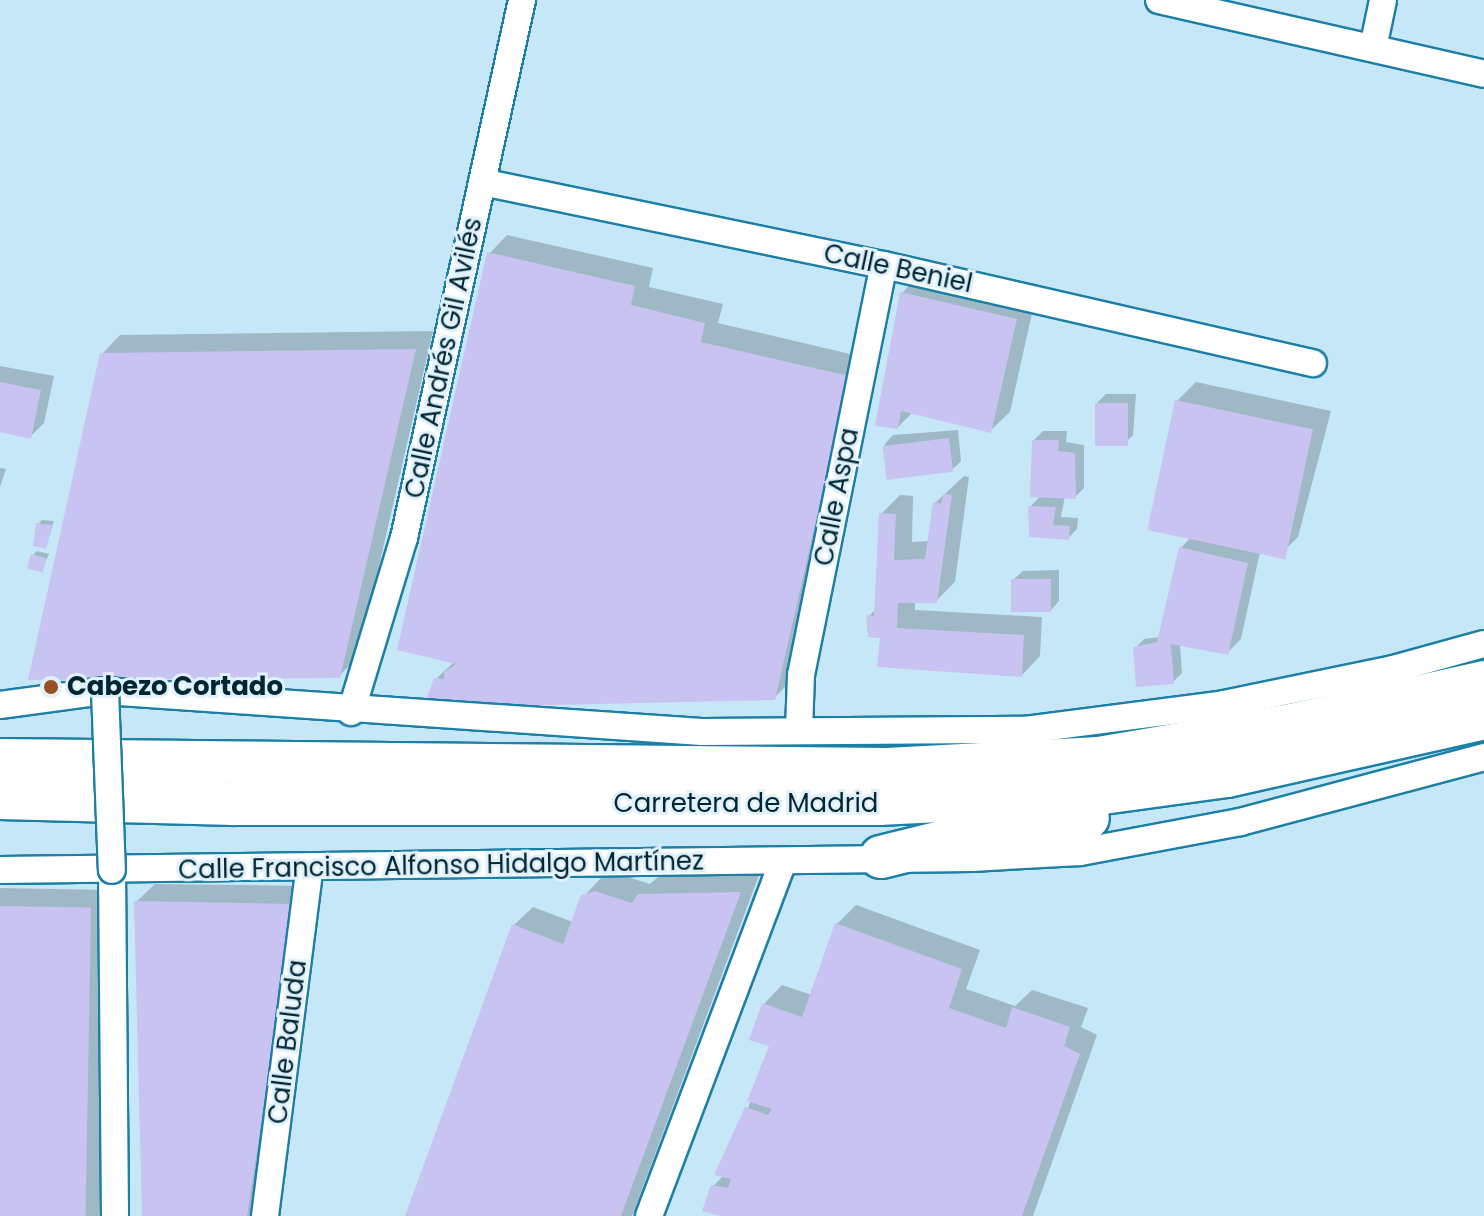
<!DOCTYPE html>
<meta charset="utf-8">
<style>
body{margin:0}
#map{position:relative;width:1484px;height:1216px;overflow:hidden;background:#c6e7f8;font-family:Poppins,sans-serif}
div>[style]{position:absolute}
.shadow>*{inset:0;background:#0003;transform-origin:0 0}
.building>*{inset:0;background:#c8c3f1;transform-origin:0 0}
.roads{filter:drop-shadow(2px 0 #1b7fa6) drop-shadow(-2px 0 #1b7fa6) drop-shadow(0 2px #1b7fa6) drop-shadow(0 -2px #1b7fa6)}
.street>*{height:26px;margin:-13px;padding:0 13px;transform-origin:13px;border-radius:13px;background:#fff}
.primary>*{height:42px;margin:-21px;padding:0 21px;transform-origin:21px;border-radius:21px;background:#fff}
.bridges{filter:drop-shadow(2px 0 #1b7fa6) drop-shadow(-2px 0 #1b7fa6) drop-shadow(0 2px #1b7fa6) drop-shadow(0 -2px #1b7fa6)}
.street-bridge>*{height:26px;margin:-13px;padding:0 13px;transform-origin:13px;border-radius:13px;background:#fff}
.dots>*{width:22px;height:22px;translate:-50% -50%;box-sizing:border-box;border:4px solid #e1f1fa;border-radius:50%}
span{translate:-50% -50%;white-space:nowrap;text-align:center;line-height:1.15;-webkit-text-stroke:6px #e1f1fa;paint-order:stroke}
.street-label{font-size:26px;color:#002636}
.poi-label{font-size:26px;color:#002636;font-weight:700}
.left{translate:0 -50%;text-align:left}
</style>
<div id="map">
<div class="shadow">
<div style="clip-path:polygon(507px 235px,653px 268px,649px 287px,723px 304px,718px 323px,867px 358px,793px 679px,774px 698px,425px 706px,436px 679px,454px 662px,489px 254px)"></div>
<div style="clip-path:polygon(920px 274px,1035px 300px,1010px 412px,991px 430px,913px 412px,898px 427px,902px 293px)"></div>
<div style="clip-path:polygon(433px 331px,358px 657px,339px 676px,102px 354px,120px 335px)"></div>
<div style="clip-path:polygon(0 366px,54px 376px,44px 423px,30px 437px,0 430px)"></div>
<div style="clip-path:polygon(1196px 382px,1331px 411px,1298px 537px,1279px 556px,1260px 552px,1241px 639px,1227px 653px,1180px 645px,1182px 673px,1173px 682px,1135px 648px,1144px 639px,1161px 637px,1181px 548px,1191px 537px,1177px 401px)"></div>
<div style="clip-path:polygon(1106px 394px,1136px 394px,1133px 435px,1124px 444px,1097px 403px)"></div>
<div style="clip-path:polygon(958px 430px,961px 461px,952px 470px,884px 445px,893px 435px)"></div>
<div style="clip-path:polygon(1043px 431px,1067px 431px,1066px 442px,1084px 445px,1084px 488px,1075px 497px,1065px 496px,1061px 517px,1078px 518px,1077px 529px,1068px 538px,1030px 507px,1041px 495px,1034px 440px)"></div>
<div style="clip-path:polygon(0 468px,6px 469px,0 487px)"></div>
<div style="clip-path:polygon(964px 476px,969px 477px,955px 582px,936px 601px,915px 601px,915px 610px,1042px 617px,1040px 656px,1022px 675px,883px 636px,869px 616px,877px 608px,881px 514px,900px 495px,913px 496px,912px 542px,930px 541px,935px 503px)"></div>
<div style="clip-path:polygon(42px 520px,54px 521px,46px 547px,38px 524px)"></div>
<div style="clip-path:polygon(37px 551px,49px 554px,42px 569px,33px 555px)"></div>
<div style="clip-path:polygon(1059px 570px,1059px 601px,1050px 611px,1013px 580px,1023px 571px)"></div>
<div style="clip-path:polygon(615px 873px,650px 884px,659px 876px,759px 875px,632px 1216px,407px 1216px,514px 925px,533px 907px,573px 922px,583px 897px,602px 877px)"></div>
<div style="clip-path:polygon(155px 884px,312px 886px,258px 1216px,146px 1216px,136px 902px)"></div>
<div style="left:0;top:888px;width:109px;height:328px;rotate:1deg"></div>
<div style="clip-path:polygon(856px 905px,980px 950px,966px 989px,1015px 1006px,1032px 990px,1088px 1008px,1081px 1027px,1097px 1035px,1033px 1216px,720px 1216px,713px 1186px,724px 1175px,771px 1044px,764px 1004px,782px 985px,812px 995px,837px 924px)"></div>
</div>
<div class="building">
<div style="clip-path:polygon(487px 252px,635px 286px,631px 305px,705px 323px,701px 342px,849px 376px,775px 700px,423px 708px,434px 678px,444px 679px,444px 672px,456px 664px,397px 650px)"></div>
<div style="clip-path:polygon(900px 292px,1017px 319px,991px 433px,901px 411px,898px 429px,875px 426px)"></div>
<div style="clip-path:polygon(416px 349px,340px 678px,28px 680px,100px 353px)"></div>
<div style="clip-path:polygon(0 382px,41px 390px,31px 439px,0 432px)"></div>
<div style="left:1175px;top:400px;width:141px;height:133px;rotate:12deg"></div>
<div style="left:1095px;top:403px;width:33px;height:43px"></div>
<div style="left:949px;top:438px;width:34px;height:67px;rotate:83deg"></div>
<div style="clip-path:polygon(1032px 440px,1059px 440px,1058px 451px,1075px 453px,1076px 499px,1030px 497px)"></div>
<div style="clip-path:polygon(944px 494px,952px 495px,937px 603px,898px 603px,897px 628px,1024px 635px,1022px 677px,877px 667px,880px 638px,868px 637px,866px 615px,874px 616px,879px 513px,896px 514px,894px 560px,925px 559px,933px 502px,941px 504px)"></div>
<div style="clip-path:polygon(1028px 506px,1056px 507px,1053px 525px,1070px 526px,1069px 540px,1029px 537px)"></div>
<div style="clip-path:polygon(36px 523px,52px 525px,46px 549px,33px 546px)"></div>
<div style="clip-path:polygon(1179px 547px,1248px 563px,1228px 655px,1171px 644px,1174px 684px,1136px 687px,1133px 647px,1157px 642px)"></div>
<div style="left:31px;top:554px;width:16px;height:15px;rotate:15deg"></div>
<div style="left:1011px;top:579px;width:40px;height:33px"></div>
<div style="clip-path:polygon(595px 891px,632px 903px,638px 894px,741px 892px,621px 1216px,405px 1216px,512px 924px,563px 944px,581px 895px)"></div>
<div style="clip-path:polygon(134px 901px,295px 904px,247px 1216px,142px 1216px)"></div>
<div style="left:0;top:906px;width:91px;height:310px;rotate:1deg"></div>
<div style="clip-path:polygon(835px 923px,962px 969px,949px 1008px,1006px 1028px,1012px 1007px,1070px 1027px,1064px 1046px,1080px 1054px,1022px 1216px,721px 1216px,702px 1211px,711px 1185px,728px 1188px,731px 1179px,714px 1175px,745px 1107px,768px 1115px,772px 1109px,747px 1101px,769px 1046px,749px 1040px,762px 1003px,802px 1017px)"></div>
</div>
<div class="roads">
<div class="street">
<div style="left:1159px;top:0;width:333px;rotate:12.8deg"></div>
<div style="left:1373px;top:48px;width:49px;rotate:-78.2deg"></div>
<div style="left:482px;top:182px;width:410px;rotate:11.7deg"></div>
<div style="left:884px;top:265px;width:440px;rotate:12.9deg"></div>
<div style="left:0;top:705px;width:106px;rotate:-7.6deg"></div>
<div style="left:105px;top:691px;width:598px;rotate:3.93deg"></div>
<div style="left:702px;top:732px;width:323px;rotate:-0.4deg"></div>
<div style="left:1025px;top:730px;width:201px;rotate:-7.4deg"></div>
<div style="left:1224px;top:704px;width:173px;rotate:-11.7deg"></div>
<div style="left:1393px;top:669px;width:94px;rotate:-15.4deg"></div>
<div style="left:351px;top:712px;width:182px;rotate:-73.1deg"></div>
<div style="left:404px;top:538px;width:551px;rotate:-77.63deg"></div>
<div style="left:799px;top:730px;width:55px;rotate:-87.9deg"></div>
<div style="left:801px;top:675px;width:418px;rotate:-78.6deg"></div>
<div style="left:0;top:870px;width:972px;rotate:-0.71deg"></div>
<div style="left:972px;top:858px;width:108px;rotate:-3.2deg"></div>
<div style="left:1080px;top:852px;width:163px;rotate:-10.6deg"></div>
<div style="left:1240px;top:822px;width:253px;rotate:-14.9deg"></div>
<div style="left:112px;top:870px;width:346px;rotate:89.5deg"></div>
<div style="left:265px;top:1216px;width:352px;rotate:-82.7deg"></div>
<div style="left:649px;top:1216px;width:379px;rotate:-69.3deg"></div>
</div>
<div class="primary">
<div style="left:0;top:760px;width:887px;rotate:0.58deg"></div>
<div style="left:887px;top:769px;width:212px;rotate:-3deg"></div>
<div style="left:1099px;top:758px;width:196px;rotate:-9.7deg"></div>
<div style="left:1292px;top:725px;width:197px;rotate:-12.6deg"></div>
<div style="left:0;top:798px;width:234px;rotate:1.5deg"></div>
<div style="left:234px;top:804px;width:645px"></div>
<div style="left:879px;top:804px;width:224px;rotate:-2.8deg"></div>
<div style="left:1103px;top:793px;width:125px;rotate:-7.8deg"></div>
<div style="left:1227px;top:776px;width:263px;rotate:-12.7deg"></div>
<div style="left:881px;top:857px;width:92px;rotate:-13.9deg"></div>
<div style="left:970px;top:835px;width:119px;rotate:-8.2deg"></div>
</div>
</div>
<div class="bridges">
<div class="street-bridge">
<div style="left:105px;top:691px;width:179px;rotate:87.8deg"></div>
</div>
</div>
<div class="dots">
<div style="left:51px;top:687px;background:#955025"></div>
</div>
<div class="street-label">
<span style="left:898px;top:269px;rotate:12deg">Calle Beniel</span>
<span style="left:444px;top:358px;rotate:-78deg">Calle Andrés Gil Avilés</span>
<span style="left:837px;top:497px;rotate:-79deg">Calle Aspa</span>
<span style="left:746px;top:804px">Carretera de Madrid</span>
<span style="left:441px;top:866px;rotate:-1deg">Calle Francisco Alfonso Hidalgo Martínez</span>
<span style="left:288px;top:1042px;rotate:-83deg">Calle Baluda</span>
</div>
<div class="poi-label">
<span class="left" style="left:67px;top:687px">Cabezo Cortado</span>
</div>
</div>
